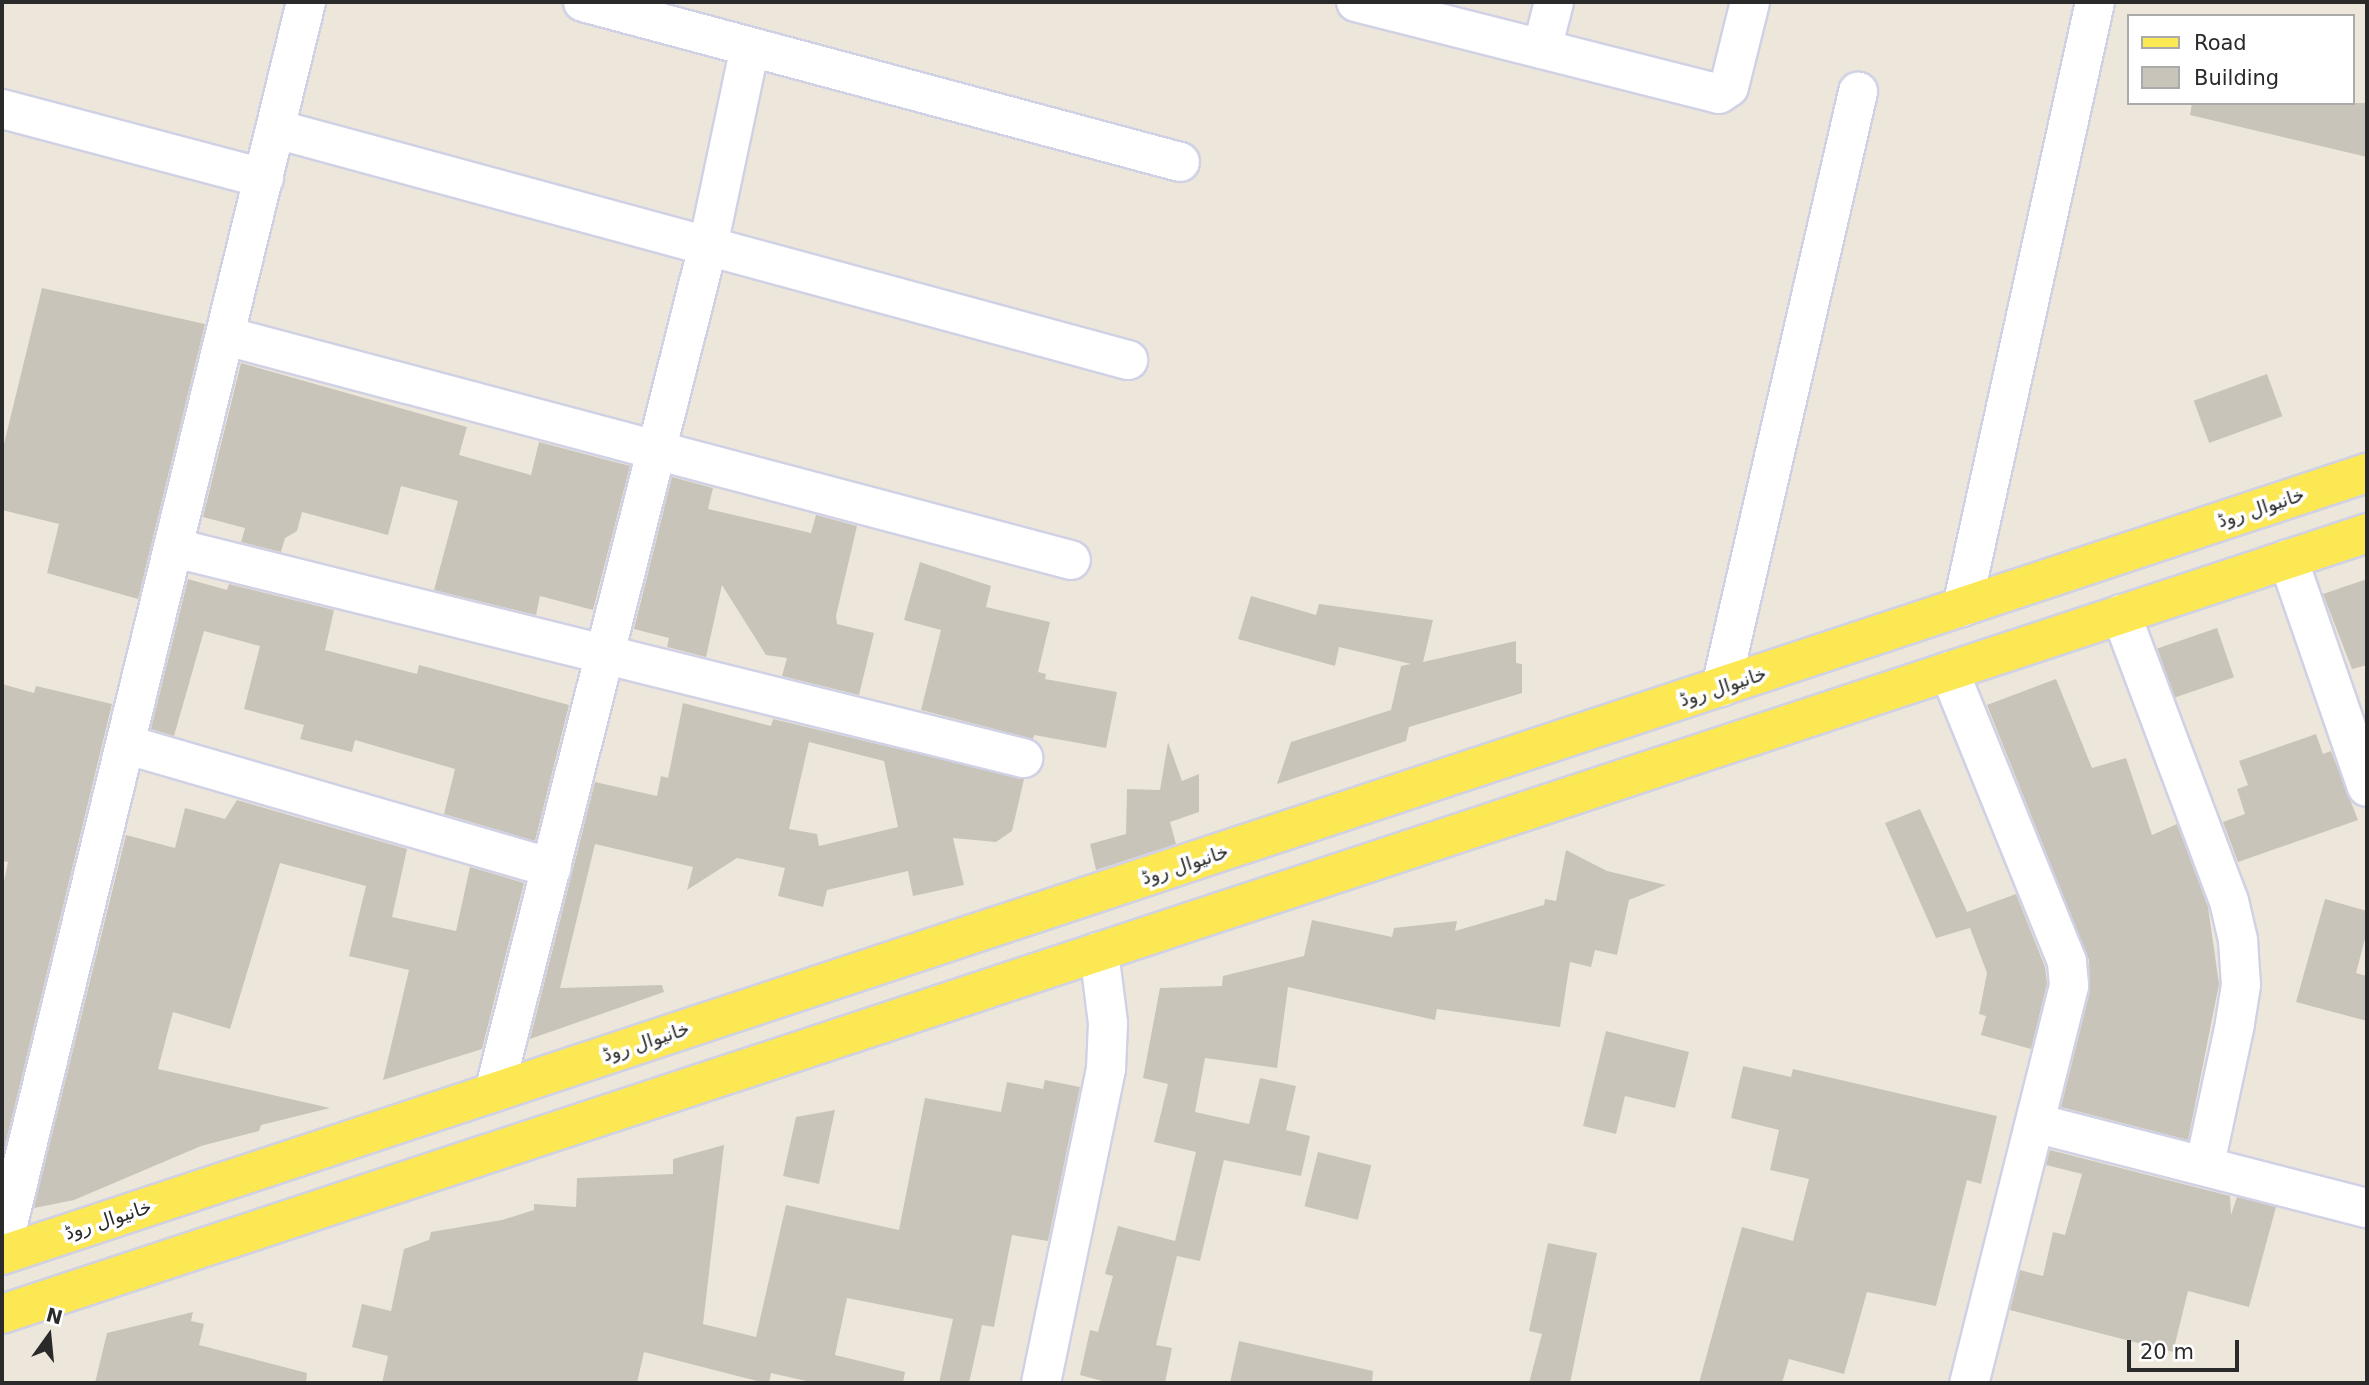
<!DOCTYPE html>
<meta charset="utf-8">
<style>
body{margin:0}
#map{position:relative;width:2369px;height:1385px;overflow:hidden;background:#ede7db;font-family:"DejaVu Sans","Noto Sans Arabic",sans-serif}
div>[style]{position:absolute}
.building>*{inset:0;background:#c8c4ba;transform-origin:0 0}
.roads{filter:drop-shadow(2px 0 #d0d1e4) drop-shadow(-2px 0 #d0d1e4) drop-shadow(0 2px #d0d1e4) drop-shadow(0 -2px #d0d1e4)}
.minor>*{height:38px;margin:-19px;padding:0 19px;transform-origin:19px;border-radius:19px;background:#fff}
.major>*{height:38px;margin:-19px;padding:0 19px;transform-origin:19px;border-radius:19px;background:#fbe852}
span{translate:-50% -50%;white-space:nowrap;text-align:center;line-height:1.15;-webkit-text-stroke:7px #fff;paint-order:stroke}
.street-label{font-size:19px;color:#2a2a2a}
.frame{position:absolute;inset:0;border:4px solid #2a2a2a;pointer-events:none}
.legend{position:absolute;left:2127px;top:14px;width:228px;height:91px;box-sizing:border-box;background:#fff;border:2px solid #aaa;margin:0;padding:9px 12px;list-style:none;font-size:21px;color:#2a2a2a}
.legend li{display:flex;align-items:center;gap:14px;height:35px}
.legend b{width:35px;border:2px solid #aaa}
.north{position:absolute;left:14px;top:1301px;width:70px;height:70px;-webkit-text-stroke:5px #fff;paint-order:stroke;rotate:15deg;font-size:19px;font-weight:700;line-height:28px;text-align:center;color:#2a2a2a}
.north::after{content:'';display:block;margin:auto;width:24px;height:32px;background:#2a2a2a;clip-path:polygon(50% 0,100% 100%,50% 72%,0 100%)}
.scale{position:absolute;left:2127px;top:1340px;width:112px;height:32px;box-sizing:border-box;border:4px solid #2a2a2a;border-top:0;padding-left:9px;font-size:21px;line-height:24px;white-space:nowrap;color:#2a2a2a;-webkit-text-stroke:5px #fff;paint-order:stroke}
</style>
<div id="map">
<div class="building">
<div style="clip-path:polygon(2192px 103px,2367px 103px,2367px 157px,2190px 115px)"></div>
<div style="clip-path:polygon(42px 288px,205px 324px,138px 599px,47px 573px,59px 524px,2px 510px,2px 452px)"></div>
<div style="clip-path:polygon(241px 363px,467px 427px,459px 455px,531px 475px,539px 442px,630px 466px,593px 610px,540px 596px,536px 615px,434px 590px,458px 501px,401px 486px,388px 535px,302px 512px,297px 531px,285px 538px,281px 552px,241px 542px,245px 528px,203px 517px)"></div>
<div style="left:2267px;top:374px;width:45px;height:78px;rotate:70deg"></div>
<div style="clip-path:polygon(672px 477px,713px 488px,708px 509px,811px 533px,816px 515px,857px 526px,836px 616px,837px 624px,874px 633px,859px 695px,782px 676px,787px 658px,766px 655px,722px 585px,706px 657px,667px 647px,669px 638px,634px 629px)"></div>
<div style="clip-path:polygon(920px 562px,991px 586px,986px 607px,1050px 622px,1038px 672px,1046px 674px,1045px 679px,1117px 692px,1106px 748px,1034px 735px,1033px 739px,921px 710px,941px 630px,904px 620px)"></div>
<div style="clip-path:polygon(188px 579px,227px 590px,229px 584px,334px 610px,325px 650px,417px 674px,419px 665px,569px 705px,535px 841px,444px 814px,455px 769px,355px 740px,352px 752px,300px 739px,304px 725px,244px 709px,260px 646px,204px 631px,174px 736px,151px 729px)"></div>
<div style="clip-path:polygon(2367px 579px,2367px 665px,2352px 669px,2323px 594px)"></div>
<div style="clip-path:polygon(1251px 596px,1316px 615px,1319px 604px,1433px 620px,1423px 662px,1516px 641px,1516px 663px,1522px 664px,1522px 693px,1409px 727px,1406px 741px,1277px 784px,1291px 742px,1391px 710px,1401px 666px,1411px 664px,1339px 647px,1335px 666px,1238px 639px)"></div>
<div style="left:2217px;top:628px;width:52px;height:63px;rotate:71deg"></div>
<div style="clip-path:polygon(2056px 679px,2092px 768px,2126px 758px,2152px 835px,2177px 824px,2208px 907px,2219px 984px,2188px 1140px,2061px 1107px,2090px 991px,2089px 960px,1987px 705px)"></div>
<div style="clip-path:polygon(2px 684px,34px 693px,36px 686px,112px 704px,2px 1158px,2px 891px,8px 862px,2px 861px)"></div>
<div style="clip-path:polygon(evenodd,683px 703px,771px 726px,773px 719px,1024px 779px,1012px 831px,996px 842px,953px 838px,964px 885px,913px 896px,908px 871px,827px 890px,823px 907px,778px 896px,785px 868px,737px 858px,687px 890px,693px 867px,595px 844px,560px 988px,662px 985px,664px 992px,530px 1039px,595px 782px,657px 796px,661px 776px,668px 778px,683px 703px,809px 742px,884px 761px,898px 827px,819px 846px,817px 834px,789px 829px,809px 742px)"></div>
<div style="clip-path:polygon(2316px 734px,2323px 754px,2331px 751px,2358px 820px,2238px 862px,2223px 822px,2245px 814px,2237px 789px,2248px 785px,2239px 761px)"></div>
<div style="clip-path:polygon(1168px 742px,1182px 781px,1199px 774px,1199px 812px,1170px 822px,1176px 844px,1096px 870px,1090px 844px,1126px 834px,1127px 789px,1160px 790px)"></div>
<div style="clip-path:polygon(237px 800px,407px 849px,392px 917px,456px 931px,470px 867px,524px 883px,482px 1049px,383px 1080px,409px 970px,349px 956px,366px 886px,280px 863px,230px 1029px,173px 1012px,158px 1069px,330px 1108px,261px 1125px,259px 1131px,201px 1146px,74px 1200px,34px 1208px,126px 835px,175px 848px,185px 808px,225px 819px)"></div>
<div style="clip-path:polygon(1920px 809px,1967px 912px,2016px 894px,2045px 967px,2047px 984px,2031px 1049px,1981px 1035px,1986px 1016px,1979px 1014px,1987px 973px,1970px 928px,1936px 938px,1885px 823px)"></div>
<div style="clip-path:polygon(1566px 850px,1607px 871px,1666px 885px,1629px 900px,1617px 955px,1595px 950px,1591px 967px,1570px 962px,1560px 1027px,1437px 1009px,1435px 1020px,1288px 987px,1277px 1068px,1205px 1058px,1195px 1112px,1249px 1124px,1260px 1078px,1296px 1086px,1286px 1130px,1310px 1136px,1301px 1176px,1224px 1160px,1200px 1261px,1177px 1256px,1156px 1345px,1172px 1348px,1165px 1383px,1110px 1383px,1080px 1375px,1090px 1330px,1098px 1332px,1113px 1276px,1105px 1274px,1118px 1226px,1175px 1241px,1196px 1152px,1154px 1142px,1168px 1084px,1143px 1078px,1160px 988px,1222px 986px,1223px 976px,1304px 956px,1312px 920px,1392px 937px,1394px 928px,1457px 921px,1455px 931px,1544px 905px,1545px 899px,1556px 901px)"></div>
<div style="clip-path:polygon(2325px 899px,2367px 911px,2367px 931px,2356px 973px,2367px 976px,2367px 1021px,2296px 1002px)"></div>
<div style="clip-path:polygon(1606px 1031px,1689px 1052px,1675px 1108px,1625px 1096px,1616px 1134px,1583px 1126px)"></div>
<div style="clip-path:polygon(1743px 1066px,1791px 1077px,1793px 1069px,1997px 1116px,1981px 1184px,1967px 1180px,1936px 1306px,1867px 1292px,1844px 1374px,1789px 1359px,1782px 1383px,1699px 1383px,1742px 1227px,1793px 1241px,1809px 1179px,1770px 1170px,1779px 1130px,1731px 1118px)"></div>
<div style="clip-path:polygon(1045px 1080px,1080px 1087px,1048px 1241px,1012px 1235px,994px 1327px,982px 1325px,969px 1383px,939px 1383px,953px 1319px,847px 1298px,835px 1355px,905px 1372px,903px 1383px,815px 1383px,771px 1373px,769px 1383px,765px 1383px,644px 1352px,637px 1383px,382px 1383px,388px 1356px,352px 1347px,362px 1304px,391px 1311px,404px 1249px,429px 1240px,431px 1232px,502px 1220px,534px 1210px,534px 1204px,576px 1207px,577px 1178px,673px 1174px,673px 1159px,724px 1145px,703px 1324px,756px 1337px,786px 1205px,899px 1230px,925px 1098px,1001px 1112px,1007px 1082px,1043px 1089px)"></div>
<div style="clip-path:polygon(835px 1110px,819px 1184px,783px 1176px,796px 1117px)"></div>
<div style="clip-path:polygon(2050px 1150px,2230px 1196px,2231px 1215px,2237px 1197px,2276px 1207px,2249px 1307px,2188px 1291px,2173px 1352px,2010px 1310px,2020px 1270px,2043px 1276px,2053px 1232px,2065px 1235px,2082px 1174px,2046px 1165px)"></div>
<div style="left:1318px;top:1152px;width:55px;height:56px;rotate:14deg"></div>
<div style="clip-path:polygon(1548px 1243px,1597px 1253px,1570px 1383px,1529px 1383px,1542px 1334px,1529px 1331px)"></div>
<div style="clip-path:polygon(193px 1312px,191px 1321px,204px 1324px,199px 1345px,307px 1373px,306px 1383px,95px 1383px,107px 1333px)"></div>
<div style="clip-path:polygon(1239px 1341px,1373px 1371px,1372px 1383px,1230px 1383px)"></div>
</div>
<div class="roads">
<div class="minor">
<div style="left:583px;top:2px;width:618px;rotate:15deg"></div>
<div style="left:1356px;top:2px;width:374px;rotate:14.2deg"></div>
<div style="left:1719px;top:94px;width:12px;rotate:-35deg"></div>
<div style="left:1729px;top:87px;width:88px;rotate:-76.1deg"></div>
<div style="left:1542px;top:49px;width:49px;rotate:-75.7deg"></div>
<div style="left:2px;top:109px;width:271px;rotate:14.8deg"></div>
<div style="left:276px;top:129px;width:883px;rotate:15.17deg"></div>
<div style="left:226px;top:336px;width:874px;rotate:14.85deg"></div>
<div style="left:175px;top:548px;width:874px;rotate:13.91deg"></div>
<div style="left:2288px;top:559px;width:241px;rotate:70.9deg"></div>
<div style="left:1962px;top:607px;width:619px;rotate:-77.6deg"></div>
<div style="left:2121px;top:614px;width:307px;rotate:69.4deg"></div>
<div style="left:2229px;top:901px;width:40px;rotate:77deg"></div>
<div style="left:2238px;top:940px;width:45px;rotate:86.2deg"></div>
<div style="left:2241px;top:985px;width:39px;rotate:99deg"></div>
<div style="left:2235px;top:1024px;width:143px;rotate:102.1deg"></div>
<div style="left:1949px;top:671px;width:314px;rotate:67.9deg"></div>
<div style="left:2067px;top:962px;width:24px;rotate:85deg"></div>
<div style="left:2069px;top:986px;width:409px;rotate:104.1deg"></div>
<div style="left:1721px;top:687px;width:611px;rotate:-77.03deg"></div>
<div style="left:128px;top:745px;width:441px;rotate:16.2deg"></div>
<div style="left:494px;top:1092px;width:873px;rotate:-75.8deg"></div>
<div style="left:708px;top:246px;width:203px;rotate:-78.1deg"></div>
<div style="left:2035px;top:1123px;width:343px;rotate:14.4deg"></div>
<div style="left:2px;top:1249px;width:1284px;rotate:-76.3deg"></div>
<div style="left:1041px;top:1383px;width:321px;rotate:-78.3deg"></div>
<div style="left:1106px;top:1069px;width:46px;rotate:-87.5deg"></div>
<div style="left:1108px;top:1023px;width:72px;rotate:-97.2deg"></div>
</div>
<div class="major">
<div style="left:2px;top:1255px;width:2491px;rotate:-18.3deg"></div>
<div style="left:2px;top:1314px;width:2491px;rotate:-18.27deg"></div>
</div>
</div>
<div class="street-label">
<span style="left:2261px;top:508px;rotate:-18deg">خانیوال روڈ</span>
<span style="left:1723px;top:687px;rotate:-18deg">خانیوال روڈ</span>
<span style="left:1185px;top:865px;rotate:-18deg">خانیوال روڈ</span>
<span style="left:646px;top:1042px;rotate:-18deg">خانیوال روڈ</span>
<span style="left:108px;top:1220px;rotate:-18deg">خانیوال روڈ</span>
</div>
<div class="frame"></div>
<ul class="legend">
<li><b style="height:9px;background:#fbe852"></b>Road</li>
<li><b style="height:19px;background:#c8c4ba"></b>Building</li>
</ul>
<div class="north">N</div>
<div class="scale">20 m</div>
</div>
